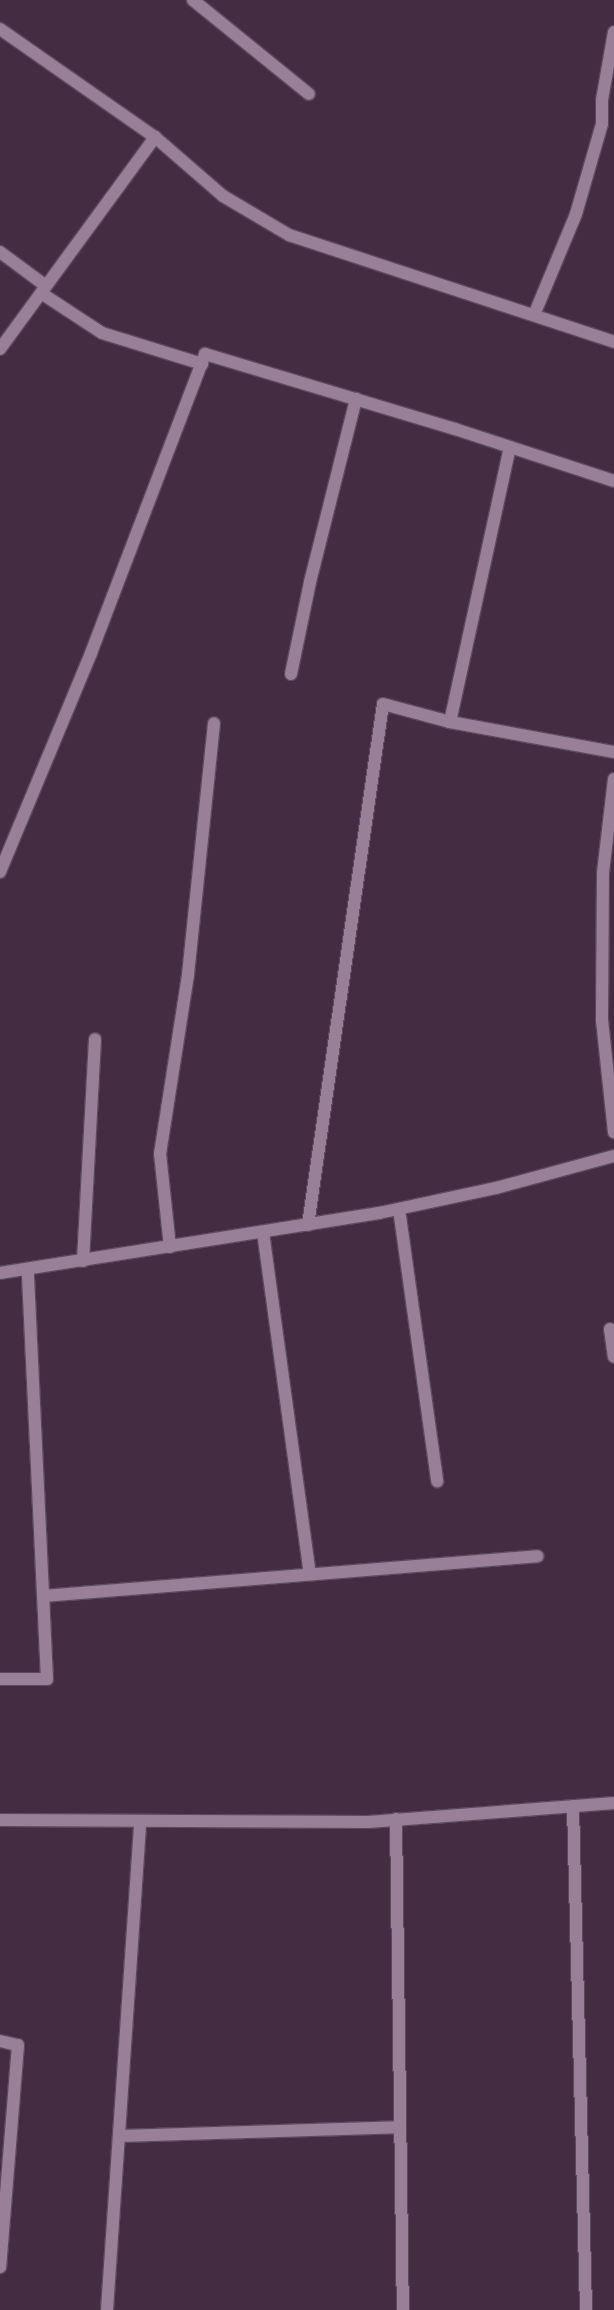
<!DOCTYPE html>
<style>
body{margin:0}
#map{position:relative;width:614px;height:2310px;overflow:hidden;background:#442d43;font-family:"Alegreya Sans",sans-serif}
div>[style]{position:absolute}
.roads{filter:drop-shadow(1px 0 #5d4a5d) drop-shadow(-1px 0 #5d4a5d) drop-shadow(0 1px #5d4a5d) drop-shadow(0 -1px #5d4a5d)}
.minor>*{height:12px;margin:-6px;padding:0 6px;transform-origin:6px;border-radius:6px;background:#997f98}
span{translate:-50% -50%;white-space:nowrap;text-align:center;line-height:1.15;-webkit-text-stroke:4.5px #392338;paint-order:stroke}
</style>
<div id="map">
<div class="roads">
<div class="minor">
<div style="left:193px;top:0;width:149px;rotate:39deg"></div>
<div style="left:0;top:29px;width:189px;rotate:34.9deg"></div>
<div style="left:155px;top:137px;width:90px;rotate:40.9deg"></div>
<div style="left:223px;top:196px;width:77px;rotate:30.6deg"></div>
<div style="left:289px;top:235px;width:342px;rotate:18.2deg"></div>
<div style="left:0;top:252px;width:57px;rotate:36.5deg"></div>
<div style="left:41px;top:293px;width:73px;rotate:33.3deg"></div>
<div style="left:102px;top:333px;width:105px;rotate:17.2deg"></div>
<div style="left:534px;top:315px;width:109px;rotate:-67.4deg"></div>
<div style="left:576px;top:214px;width:94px;rotate:-73.9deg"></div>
<div style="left:602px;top:124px;width:24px;rotate:-90deg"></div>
<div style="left:602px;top:100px;width:69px;rotate:-80deg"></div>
<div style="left:0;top:349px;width:263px;rotate:-53.8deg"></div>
<div style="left:291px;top:674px;width:94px;rotate:-78.3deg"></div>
<div style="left:310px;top:582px;width:189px;rotate:-75.9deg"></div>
<div style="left:450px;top:722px;width:281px;rotate:-77.7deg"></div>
<div style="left:614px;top:779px;width:95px;rotate:96.7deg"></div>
<div style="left:603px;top:873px;width:147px;rotate:90.4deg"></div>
<div style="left:602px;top:1020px;width:113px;rotate:83.9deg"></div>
<div style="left:0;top:872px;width:237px;rotate:-67.4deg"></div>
<div style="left:91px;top:653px;width:320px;rotate:-69.1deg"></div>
<div style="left:205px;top:354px;width:261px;rotate:16.7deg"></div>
<div style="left:455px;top:429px;width:167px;rotate:18.1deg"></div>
<div style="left:399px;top:1209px;width:275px;rotate:82deg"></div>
<div style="left:308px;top:1225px;width:526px;rotate:-81.81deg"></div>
<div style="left:383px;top:704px;width:69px;rotate:15deg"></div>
<div style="left:450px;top:722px;width:167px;rotate:10.4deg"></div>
<div style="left:263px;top:1232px;width:345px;rotate:82.2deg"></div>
<div style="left:170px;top:1247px;width:94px;rotate:-96.1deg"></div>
<div style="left:160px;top:1154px;width:181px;rotate:-81.1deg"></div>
<div style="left:188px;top:975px;width:253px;rotate:-84.1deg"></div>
<div style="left:83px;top:1261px;width:222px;rotate:-86.9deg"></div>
<div style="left:0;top:1273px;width:384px;rotate:-9deg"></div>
<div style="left:379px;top:1213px;width:120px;rotate:-12.1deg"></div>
<div style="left:496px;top:1188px;width:122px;rotate:-15.2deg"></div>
<div style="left:610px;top:1329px;width:28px;rotate:82deg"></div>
<div style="left:43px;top:1596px;width:496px;rotate:-4.6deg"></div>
<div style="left:0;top:1679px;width:47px"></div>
<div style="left:47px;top:1679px;width:410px;rotate:-92.7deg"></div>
<div style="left:573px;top:1806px;width:504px;rotate:88.52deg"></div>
<div style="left:396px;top:1819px;width:491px;rotate:89.2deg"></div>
<div style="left:0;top:1820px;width:368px;rotate:0.3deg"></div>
<div style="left:368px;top:1822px;width:247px;rotate:-4.4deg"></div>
<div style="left:0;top:2041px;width:18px;rotate:13deg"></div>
<div style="left:18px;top:2045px;width:223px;rotate:94.6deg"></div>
<div style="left:119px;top:2136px;width:281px;rotate:-1.8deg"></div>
<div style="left:107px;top:2310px;width:490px;rotate:-86.1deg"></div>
</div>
</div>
</div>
